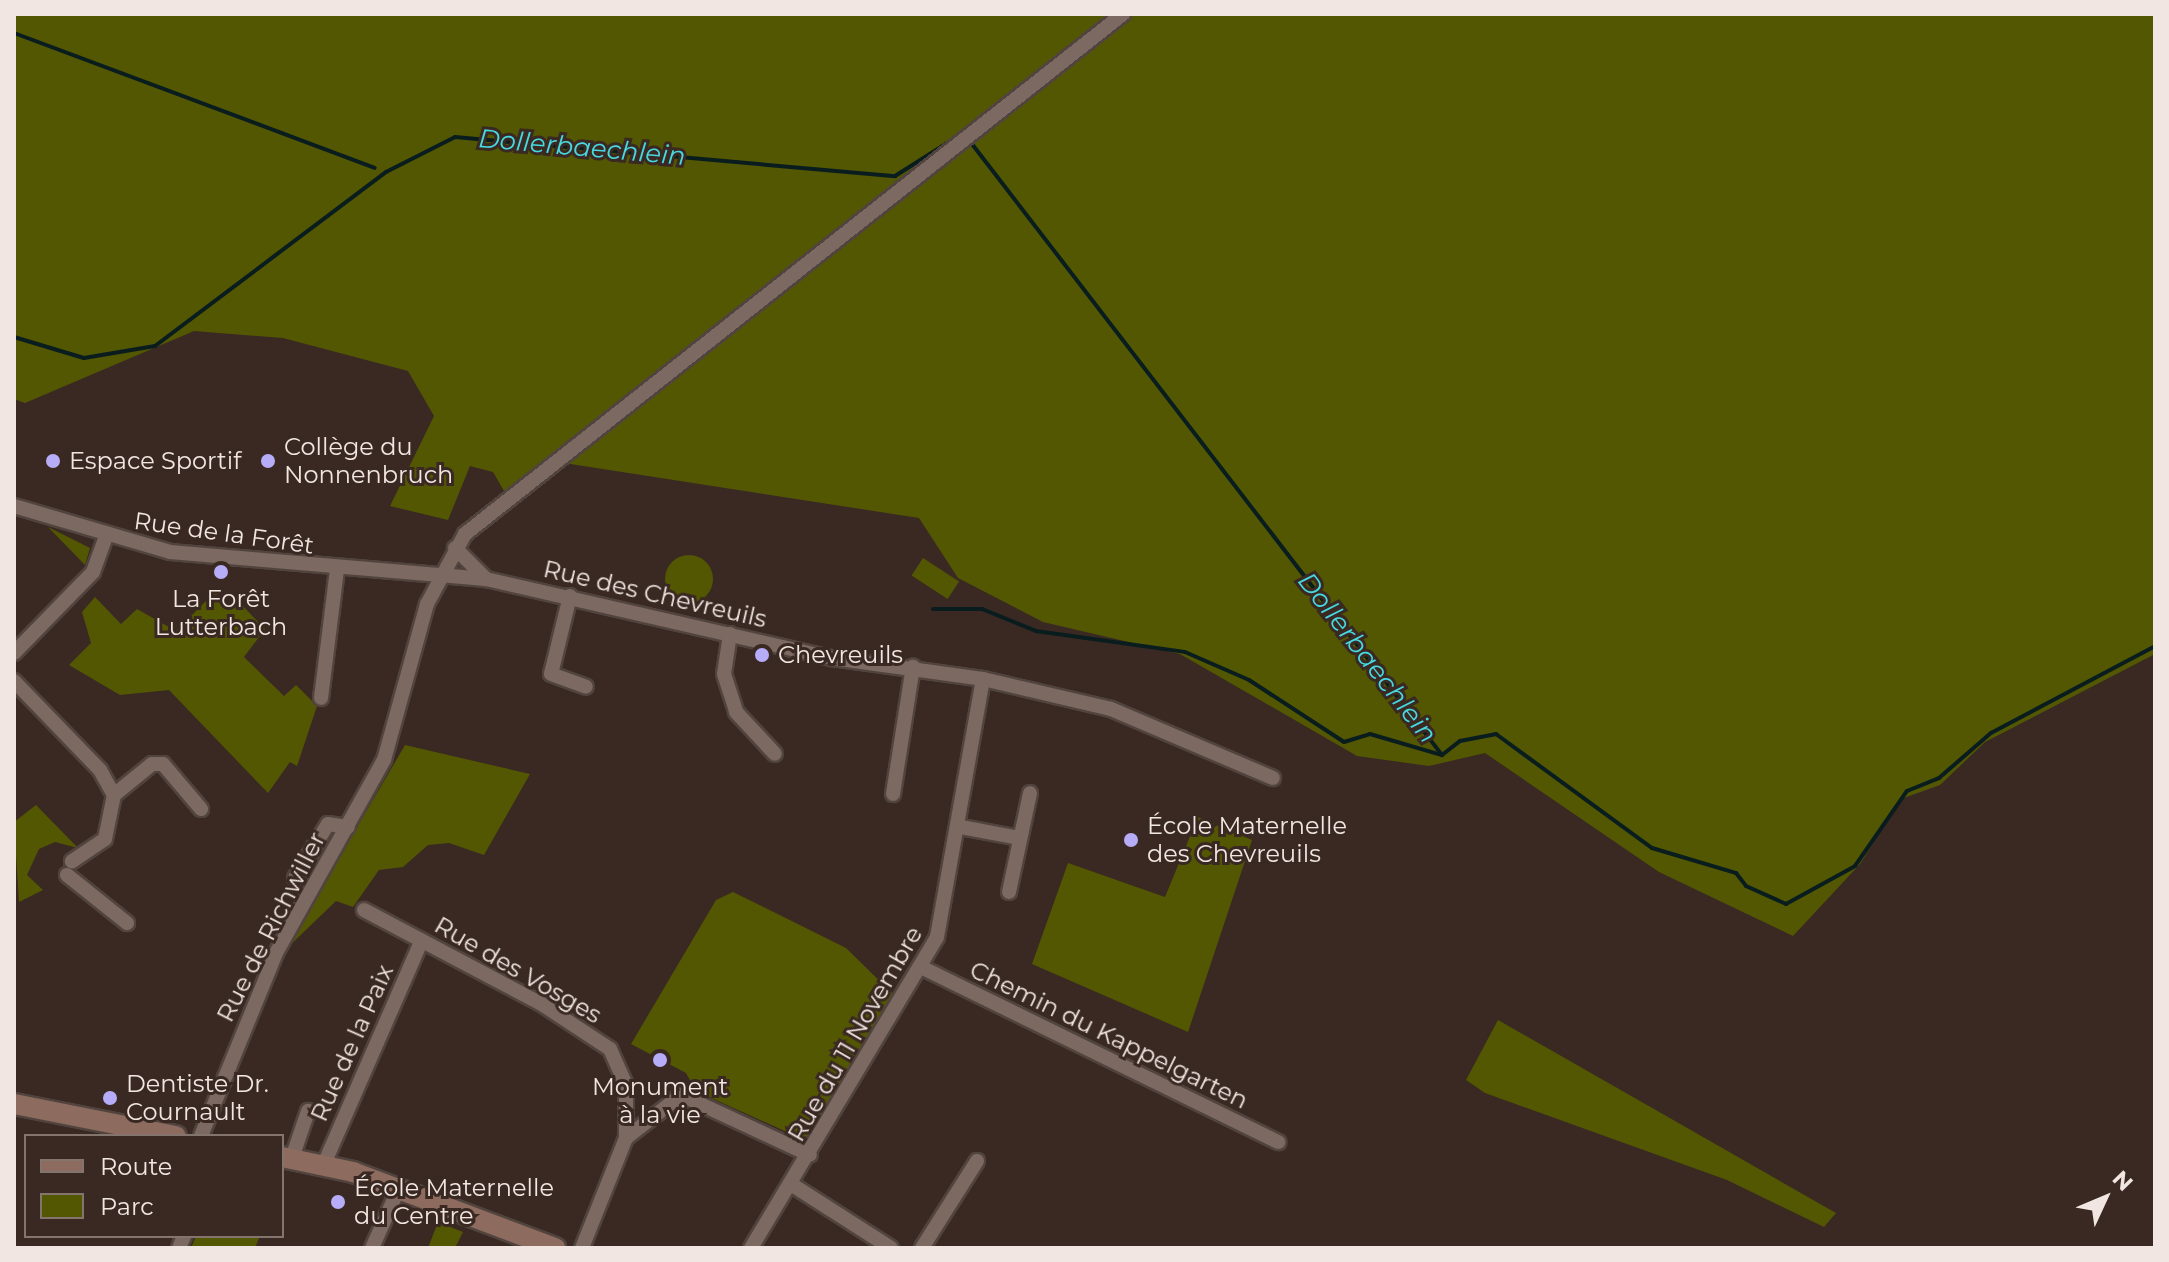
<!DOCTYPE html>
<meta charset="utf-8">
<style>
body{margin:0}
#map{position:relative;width:2169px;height:1262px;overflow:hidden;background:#392922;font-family:Montserrat,sans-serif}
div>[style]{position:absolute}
.green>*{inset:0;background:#535702;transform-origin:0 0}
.round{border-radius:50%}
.stream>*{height:4px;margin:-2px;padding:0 2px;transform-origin:2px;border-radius:2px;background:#0a1d1e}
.roads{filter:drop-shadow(2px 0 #51443e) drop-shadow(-2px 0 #51443e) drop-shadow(0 2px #51443e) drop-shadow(0 -2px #51443e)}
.minor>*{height:14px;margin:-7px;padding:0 7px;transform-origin:7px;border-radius:7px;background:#7c6961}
.secondary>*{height:20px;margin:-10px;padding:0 10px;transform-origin:10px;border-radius:10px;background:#8e6b5f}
.dots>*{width:22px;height:22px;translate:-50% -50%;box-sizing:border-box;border:4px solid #392922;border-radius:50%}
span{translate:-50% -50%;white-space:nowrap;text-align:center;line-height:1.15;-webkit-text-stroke:6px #392922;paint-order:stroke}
.poi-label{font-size:24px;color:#f1e6e1}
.left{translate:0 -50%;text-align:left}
.street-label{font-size:24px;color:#f1e6e1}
.water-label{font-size:26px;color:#46d9e0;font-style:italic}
.frame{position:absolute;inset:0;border:16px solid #f1e6e1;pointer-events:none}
.legend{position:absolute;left:24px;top:1134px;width:260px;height:104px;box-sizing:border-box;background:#392922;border:2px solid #83756e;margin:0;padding:10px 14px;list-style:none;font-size:24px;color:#f1e6e1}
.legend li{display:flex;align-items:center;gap:16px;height:40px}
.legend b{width:40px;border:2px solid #83756e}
.north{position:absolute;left:2065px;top:1158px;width:80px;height:80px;-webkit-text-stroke:6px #392922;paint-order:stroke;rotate:46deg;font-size:22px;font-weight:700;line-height:32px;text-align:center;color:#f1e6e1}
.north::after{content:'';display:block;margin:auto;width:28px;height:36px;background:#f1e6e1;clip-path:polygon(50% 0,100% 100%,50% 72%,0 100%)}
</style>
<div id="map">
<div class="green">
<div style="clip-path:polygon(14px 14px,2155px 14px,2155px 654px,1985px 742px,1940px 785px,1901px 799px,1860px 864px,1793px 936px,1659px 872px,1485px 753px,1429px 766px,1357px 756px,1180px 654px,1043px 622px,958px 578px,919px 518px,551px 461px,504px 491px,493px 472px,470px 466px,448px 520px,390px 506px,434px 416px,408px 371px,283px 338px,194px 331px,25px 403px,14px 399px)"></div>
<div style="clip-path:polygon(48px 527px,90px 548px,85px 565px)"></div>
<div class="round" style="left:665px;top:555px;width:48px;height:48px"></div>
<div style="left:923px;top:558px;width:43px;height:21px;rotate:33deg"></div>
<div style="clip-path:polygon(215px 592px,231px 609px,240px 603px,265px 629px,244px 657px,284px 696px,296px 685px,317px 706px,297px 766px,290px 762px,268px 793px,169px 690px,120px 695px,69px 665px,91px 643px,82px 612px,95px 597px,121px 624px,137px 609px,176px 631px)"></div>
<div style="clip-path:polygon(405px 745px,530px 774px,484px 855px,449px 843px,428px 845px,403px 867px,379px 870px,353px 907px,336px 901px,286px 949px)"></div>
<div style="clip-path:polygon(36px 805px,78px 848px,55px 842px,39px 849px,27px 875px,43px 890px,19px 902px,14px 822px)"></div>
<div style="clip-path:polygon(1198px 817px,1252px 840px,1188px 1032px,1032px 964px,1068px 863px,1165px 897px)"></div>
<div style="clip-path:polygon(733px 892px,846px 948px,896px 997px,817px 1136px,798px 1137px,696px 1091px,686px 1073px,631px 1044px,716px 900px)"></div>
<div style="clip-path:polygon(1498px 1020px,1836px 1213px,1824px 1227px,1727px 1180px,1485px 1093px,1466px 1080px)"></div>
<div style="clip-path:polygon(438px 1222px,463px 1232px,455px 1248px,428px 1248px)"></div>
<div style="clip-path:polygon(196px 1236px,255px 1236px,259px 1238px,255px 1248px,191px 1248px)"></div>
</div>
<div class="stream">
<div style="left:14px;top:33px;width:385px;rotate:20.5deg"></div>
<div style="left:972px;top:144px;width:771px;rotate:52.43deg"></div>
<div style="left:14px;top:337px;width:73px;rotate:16.7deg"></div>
<div style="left:84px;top:358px;width:72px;rotate:-9.6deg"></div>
<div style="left:155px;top:346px;width:289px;rotate:-37deg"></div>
<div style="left:386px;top:172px;width:77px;rotate:-26.9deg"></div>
<div style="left:455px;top:137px;width:442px;rotate:5.1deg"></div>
<div style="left:895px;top:176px;width:80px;rotate:-32.3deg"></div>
<div style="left:933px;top:609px;width:49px"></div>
<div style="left:982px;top:609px;width:58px;rotate:22.2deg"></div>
<div style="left:1036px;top:631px;width:150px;rotate:8deg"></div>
<div style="left:1185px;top:652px;width:70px;rotate:23.6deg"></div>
<div style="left:1249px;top:680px;width:113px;rotate:33.1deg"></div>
<div style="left:1344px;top:742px;width:27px;rotate:-17deg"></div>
<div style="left:1370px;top:734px;width:75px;rotate:16.3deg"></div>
<div style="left:1442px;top:755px;width:23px;rotate:-38deg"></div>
<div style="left:1460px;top:741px;width:37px;rotate:-11deg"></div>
<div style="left:1496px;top:734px;width:193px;rotate:36.2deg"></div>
<div style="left:1652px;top:848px;width:88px;rotate:16.6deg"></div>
<div style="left:1736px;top:873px;width:16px;rotate:52deg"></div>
<div style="left:1746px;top:886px;width:44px;rotate:24.2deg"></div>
<div style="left:1786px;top:904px;width:79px;rotate:-28.8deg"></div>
<div style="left:1855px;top:866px;width:91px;rotate:-55.3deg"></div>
<div style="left:1907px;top:791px;width:35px;rotate:-22deg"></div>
<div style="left:1939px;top:778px;width:69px;rotate:-40.9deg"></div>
<div style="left:1991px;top:733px;width:186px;rotate:-27.9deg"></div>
</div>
<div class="roads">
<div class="minor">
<div style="left:14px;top:506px;width:163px;rotate:16.4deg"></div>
<div style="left:170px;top:552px;width:317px;rotate:4.9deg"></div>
<div style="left:486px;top:579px;width:355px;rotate:12.9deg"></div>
<div style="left:832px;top:658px;width:152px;rotate:7.9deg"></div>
<div style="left:983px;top:679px;width:131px;rotate:13.2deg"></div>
<div style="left:1111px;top:709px;width:176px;rotate:23.1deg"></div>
<div style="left:455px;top:548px;width:44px;rotate:45deg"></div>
<div style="left:570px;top:596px;width:80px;rotate:103.7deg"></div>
<div style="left:551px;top:674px;width:37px;rotate:20deg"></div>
<div style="left:730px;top:634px;width:40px;rotate:98.5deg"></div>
<div style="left:724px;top:674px;width:40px;rotate:72deg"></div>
<div style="left:736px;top:712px;width:57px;rotate:47.1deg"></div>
<div style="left:14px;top:653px;width:113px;rotate:-45.7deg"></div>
<div style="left:93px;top:572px;width:37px;rotate:-70deg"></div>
<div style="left:14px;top:681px;width:124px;rotate:46deg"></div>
<div style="left:100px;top:770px;width:29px;rotate:61deg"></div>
<div style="left:114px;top:795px;width:45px;rotate:101.6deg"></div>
<div style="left:105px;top:839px;width:40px;rotate:146deg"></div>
<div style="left:321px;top:698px;width:129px;rotate:-82.9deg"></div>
<div style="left:893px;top:794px;width:129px;rotate:-81.1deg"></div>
<div style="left:114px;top:795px;width:49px;rotate:-39.2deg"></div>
<div style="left:152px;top:764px;width:11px"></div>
<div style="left:163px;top:764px;width:59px;rotate:49.8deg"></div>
<div style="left:961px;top:827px;width:60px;rotate:10.6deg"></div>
<div style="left:67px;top:875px;width:77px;rotate:38.7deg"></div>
<div style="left:295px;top:878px;width:63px;rotate:-58.6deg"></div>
<div style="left:328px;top:824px;width:20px;rotate:9deg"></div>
<div style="left:1009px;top:892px;width:101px;rotate:-78deg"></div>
<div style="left:364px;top:910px;width:199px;rotate:27.9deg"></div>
<div style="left:540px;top:1003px;width:84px;rotate:33.3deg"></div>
<div style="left:610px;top:1049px;width:39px;rotate:66deg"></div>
<div style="left:626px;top:1085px;width:53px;rotate:90deg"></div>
<div style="left:921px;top:967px;width:398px;rotate:26.1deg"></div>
<div style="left:201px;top:1136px;width:198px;rotate:-67.7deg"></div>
<div style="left:276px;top:953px;width:221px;rotate:-60.8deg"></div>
<div style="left:384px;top:760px;width:162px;rotate:-74.6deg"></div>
<div style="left:427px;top:604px;width:80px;rotate:-61.5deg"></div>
<div style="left:465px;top:534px;width:839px;rotate:-38.32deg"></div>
<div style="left:292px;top:1158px;width:50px;rotate:-71.2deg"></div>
<div style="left:324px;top:1164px;width:244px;rotate:-66.4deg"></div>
<div style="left:794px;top:1186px;width:115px;rotate:32.6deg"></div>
<div style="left:179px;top:1248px;width:13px;rotate:-67deg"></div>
<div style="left:372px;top:1248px;width:66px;rotate:-65.8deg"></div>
<div style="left:582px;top:1248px;width:118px;rotate:-68.2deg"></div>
<div style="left:626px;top:1138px;width:70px;rotate:-38deg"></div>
<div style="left:681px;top:1095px;width:142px;rotate:24.9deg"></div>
<div style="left:751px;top:1248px;width:362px;rotate:-59.1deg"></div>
<div style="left:937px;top:937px;width:262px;rotate:-79.9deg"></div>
<div style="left:922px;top:1248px;width:103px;rotate:-57.7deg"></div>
</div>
<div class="secondary">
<div style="left:14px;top:1104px;width:165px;rotate:11.2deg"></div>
<div style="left:282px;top:1157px;width:73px;rotate:11.9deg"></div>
<div style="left:353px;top:1172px;width:216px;rotate:20.6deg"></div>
</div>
</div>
<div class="dots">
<div style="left:53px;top:461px;background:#b6acf8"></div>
<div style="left:268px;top:461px;background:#b6acf8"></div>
<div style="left:221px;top:572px;background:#b6acf8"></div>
<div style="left:762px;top:655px;background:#b6acf8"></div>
<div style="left:1131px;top:840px;background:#b6acf8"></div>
<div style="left:660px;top:1060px;background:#b6acf8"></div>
<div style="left:110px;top:1098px;background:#b6acf8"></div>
<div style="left:338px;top:1202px;background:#b6acf8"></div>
</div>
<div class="poi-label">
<span class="left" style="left:284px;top:461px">Collège du<br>Nonnenbruch</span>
<span class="left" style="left:69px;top:461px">Espace Sportif</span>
<span style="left:221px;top:613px">La Forêt<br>Lutterbach</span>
<span class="left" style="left:778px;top:655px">Chevreuils</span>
<span class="left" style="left:1147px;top:840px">École Maternelle<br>des Chevreuils</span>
<span class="left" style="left:126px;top:1098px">Dentiste Dr.<br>Cournault</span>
<span style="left:660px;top:1101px">Monument<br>à la vie</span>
<span class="left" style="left:354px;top:1202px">École Maternelle<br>du Centre</span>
</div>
<div class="street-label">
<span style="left:224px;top:533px;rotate:8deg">Rue de la Forêt</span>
<span style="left:655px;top:594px;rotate:13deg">Rue des Chevreuils</span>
<span style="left:271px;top:927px;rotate:-63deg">Rue de Richwiller</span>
<span style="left:518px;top:970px;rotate:30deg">Rue des Vosges</span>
<span style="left:855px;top:1034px;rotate:-60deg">Rue du 11 Novembre</span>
<span style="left:1109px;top:1035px;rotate:26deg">Chemin du Kappelgarten</span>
<span style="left:352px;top:1043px;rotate:-66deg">Rue de la Paix</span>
</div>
<div class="water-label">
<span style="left:582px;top:148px;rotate:5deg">Dollerbaechlein</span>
<span style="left:1367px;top:658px;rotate:52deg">Dollerbaechlein</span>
</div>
<div class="frame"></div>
<ul class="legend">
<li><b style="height:10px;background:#8e6b5f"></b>Route</li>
<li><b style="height:22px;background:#535702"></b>Parc</li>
</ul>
<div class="north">N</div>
</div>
